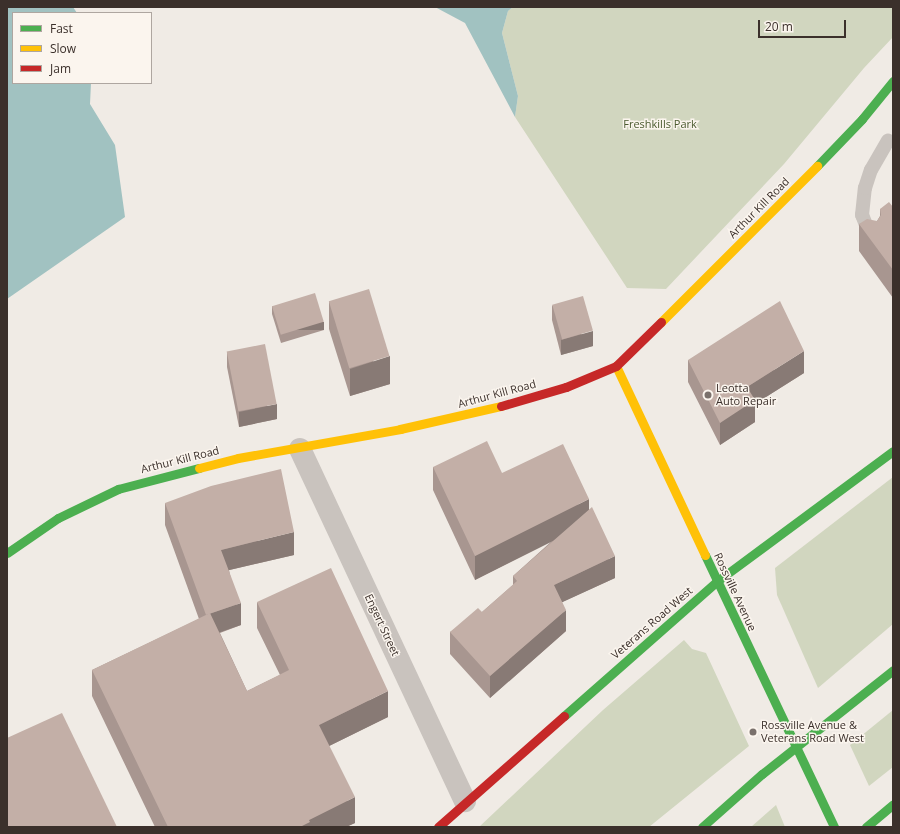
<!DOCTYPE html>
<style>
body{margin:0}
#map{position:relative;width:900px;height:834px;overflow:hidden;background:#f0ebe5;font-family:"Open Sans",sans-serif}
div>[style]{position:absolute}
.green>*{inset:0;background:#d1d6bf}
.water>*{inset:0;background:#a1c2c1}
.lane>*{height:14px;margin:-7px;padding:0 7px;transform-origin:7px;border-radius:7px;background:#c9c3be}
.street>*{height:22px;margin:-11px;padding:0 11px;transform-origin:11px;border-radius:11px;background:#c9c3be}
.fast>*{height:9px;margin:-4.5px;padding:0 4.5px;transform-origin:4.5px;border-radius:4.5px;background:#4caf50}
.slow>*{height:9px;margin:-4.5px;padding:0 4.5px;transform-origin:4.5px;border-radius:4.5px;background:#ffc107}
.jam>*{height:9px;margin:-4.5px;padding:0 4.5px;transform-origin:4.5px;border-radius:4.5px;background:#c62828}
.fast-bridge>*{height:9px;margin:-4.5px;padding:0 4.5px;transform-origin:4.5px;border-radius:4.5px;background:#4caf50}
.wall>*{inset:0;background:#a89690}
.shaded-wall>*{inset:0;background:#887a75;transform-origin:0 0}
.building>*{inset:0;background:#c3afa7;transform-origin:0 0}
.dots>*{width:11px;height:11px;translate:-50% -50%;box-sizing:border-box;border:2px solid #fbf5ee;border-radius:50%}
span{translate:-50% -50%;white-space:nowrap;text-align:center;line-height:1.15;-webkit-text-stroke:3px #fbf5ee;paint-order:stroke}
.park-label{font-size:11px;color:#4a5a2e}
.street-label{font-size:11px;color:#3b302b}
.poi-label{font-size:11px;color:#3b302b}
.left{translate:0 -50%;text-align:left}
.frame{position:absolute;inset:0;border:8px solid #3b302b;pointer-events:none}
.legend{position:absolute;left:12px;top:12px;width:140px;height:72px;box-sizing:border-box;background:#fbf5ee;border:1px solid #aea6a0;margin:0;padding:5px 7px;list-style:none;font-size:12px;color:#3b302b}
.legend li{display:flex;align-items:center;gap:8px;height:20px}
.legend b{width:20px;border:1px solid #aea6a0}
.scale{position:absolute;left:758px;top:20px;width:88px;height:18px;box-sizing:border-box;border:2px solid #3b302b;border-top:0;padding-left:5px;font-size:12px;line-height:14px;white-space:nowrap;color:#3b302b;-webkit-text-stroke:3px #fbf5ee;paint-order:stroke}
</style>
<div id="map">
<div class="green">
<div style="clip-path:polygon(513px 7px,893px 7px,893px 37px,864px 68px,784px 164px,666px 289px,627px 288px,515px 117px,518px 96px,502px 33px,508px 11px)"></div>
<div style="clip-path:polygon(893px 477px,893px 624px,818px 688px,777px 595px,775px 568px)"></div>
<div style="clip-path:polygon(684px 640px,692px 649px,706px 653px,749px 746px,649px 827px,479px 827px,603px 710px)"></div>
<div style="clip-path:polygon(893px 710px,893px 767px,869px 786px,850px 745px)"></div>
<div style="clip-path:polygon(776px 805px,785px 827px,751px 827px)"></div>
</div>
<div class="water">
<div style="clip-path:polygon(7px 7px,73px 7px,77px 13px,13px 13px,13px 83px,91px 83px,90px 104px,115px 145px,125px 217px,7px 299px)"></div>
<div style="clip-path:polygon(435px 7px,513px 7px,508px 11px,502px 33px,518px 96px,515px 117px,465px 23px)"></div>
</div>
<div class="lane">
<div style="left:871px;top:238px;width:25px;rotate:-111deg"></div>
<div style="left:862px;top:215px;width:27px;rotate:-84deg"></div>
<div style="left:865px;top:188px;width:19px;rotate:-72deg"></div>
<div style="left:871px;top:170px;width:34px;rotate:-60deg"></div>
</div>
<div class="street">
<div style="left:300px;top:449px;width:389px;rotate:64.9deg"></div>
</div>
<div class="fast">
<div style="left:817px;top:166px;width:65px;rotate:-46.2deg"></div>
<div style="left:862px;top:119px;width:49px;rotate:-50.8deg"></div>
<div style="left:7px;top:553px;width:62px;rotate:-34.5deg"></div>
<div style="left:58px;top:518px;width:67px;rotate:-25.8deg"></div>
<div style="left:118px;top:489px;width:84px;rotate:-14.5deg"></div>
<div style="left:705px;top:555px;width:301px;rotate:64.6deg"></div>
<div style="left:564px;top:716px;width:203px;rotate:-41.4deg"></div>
<div style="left:716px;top:582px;width:220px;rotate:-36.5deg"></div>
<div style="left:866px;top:827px;width:35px;rotate:-40deg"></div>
</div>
<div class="slow">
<div style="left:661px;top:322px;width:221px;rotate:-45deg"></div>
<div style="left:616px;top:366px;width:209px;rotate:64.8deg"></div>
<div style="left:199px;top:468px;width:40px;rotate:-14.4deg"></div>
<div style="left:238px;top:458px;width:165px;rotate:-10.1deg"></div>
<div style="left:400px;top:429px;width:104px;rotate:-12.8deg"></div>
</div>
<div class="jam">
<div style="left:501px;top:406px;width:68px;rotate:-16.3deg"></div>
<div style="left:566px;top:387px;width:54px;rotate:-22.8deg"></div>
<div style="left:616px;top:366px;width:63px;rotate:-44.4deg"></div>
<div style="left:438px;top:827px;width:168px;rotate:-41.4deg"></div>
</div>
<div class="fast-bridge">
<div style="left:702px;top:827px;width:80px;rotate:-41.5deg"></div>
<div style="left:762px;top:774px;width:167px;rotate:-38.4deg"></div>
</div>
<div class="wall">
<div style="clip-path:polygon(893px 207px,893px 298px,859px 251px,859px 224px,877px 221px,880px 216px,880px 209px)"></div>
<div style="clip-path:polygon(329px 301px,390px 384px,350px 396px,329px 329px)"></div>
<div style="clip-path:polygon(552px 305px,593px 346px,561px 355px,552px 320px)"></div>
<div style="clip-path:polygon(272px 306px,324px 330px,281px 343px,272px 314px)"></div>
<div style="clip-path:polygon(227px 352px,277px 419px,239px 427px,227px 367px)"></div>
<div style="clip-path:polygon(688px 360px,804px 373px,755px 404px,755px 422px,720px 445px,688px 382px)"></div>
<div style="clip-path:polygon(433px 467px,502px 473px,589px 509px,615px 578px,562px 602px,566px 631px,490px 698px,450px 654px,450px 632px,482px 612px,513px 585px,513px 576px,553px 540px,475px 580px,433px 490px)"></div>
<div style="clip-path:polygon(165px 503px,294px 555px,229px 570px,241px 625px,220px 633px,247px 691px,280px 675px,257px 628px,257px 602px,388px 717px,329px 746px,355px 823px,346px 827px,155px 827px,92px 696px,92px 670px,199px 619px,165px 525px)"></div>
</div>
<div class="shaded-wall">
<div style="left:324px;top:322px;width:8px;height:45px;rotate:90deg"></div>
<div style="clip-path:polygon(593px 331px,593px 346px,561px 355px,561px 340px)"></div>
<div style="clip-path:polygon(804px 351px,804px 373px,755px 404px,755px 422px,720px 445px,720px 423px,747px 387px)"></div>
<div style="clip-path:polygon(390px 356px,390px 384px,350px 396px,350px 369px)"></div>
<div style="clip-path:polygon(277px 404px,277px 419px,239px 427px,239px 412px)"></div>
<div style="clip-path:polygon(589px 499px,589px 523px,475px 580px,475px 556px)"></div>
<div style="clip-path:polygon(294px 532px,294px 555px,221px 572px,221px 550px)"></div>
<div style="clip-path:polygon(615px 556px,615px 578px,554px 606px,554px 585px)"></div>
<div style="clip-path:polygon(241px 603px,241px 625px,206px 637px,206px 615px)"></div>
<div style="clip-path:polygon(566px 610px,566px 631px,490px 698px,490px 676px)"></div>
<div style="clip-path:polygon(388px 691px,388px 717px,319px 751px,319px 725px)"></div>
<div style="clip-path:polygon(355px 797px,355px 823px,346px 827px,300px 827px,309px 820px)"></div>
</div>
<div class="building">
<div style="clip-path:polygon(889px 202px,893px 207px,893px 270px,859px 224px,867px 219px,877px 221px,881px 215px,880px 209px)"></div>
<div style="left:369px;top:289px;width:70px;height:42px;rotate:73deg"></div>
<div style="left:315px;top:293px;width:30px;height:45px;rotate:73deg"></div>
<div style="left:583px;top:296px;width:36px;height:32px;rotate:74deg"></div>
<div style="clip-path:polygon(780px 301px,804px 351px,747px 387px,755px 400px,720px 423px,688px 360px)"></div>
<div style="left:265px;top:344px;width:61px;height:39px;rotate:79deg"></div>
<div style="clip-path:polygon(487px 441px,502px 473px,563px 444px,589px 499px,475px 556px,433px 467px)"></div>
<div style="clip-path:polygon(281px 469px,294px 532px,221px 550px,241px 603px,206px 615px,165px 503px,211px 486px)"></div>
<div style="clip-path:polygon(592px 507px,615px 556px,554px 585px,566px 610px,490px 676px,450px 632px,478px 608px,482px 612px,517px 581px,513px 576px)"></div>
<div style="clip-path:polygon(331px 568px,388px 691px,319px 725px,355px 797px,309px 820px,310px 822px,300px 827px,168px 827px,92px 670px,210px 613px,247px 691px,289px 670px,257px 602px)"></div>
<div style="clip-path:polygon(62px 713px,117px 827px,7px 827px,7px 738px)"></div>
</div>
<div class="dots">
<div style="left:708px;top:395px;background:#7a716c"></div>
<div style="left:753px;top:732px;background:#7a716c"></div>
</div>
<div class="park-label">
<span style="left:660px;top:124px">Freshkills Park</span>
</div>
<div class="street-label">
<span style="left:759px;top:208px;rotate:-45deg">Arthur Kill Road</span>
<span style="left:497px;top:394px;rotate:-15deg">Arthur Kill Road</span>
<span style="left:180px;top:460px;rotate:-14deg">Arthur Kill Road</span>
<span style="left:735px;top:592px;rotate:65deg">Rossville Avenue</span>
<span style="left:652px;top:623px;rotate:-41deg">Veterans Road West</span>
<span style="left:382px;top:625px;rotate:65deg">Engert Street</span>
</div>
<div class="poi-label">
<span class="left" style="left:716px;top:395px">Leotta<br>Auto Repair</span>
<span class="left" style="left:761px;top:732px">Rossville Avenue &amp;<br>Veterans Road West</span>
</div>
<div class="frame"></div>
<ul class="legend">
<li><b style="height:5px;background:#4caf50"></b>Fast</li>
<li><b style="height:5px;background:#ffc107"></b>Slow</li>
<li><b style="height:5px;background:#c62828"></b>Jam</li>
</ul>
<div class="scale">20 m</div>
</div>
